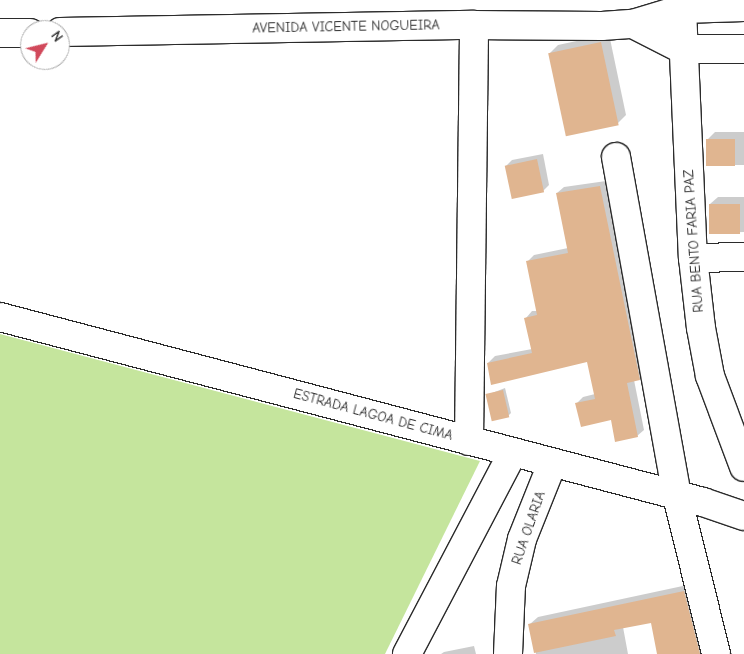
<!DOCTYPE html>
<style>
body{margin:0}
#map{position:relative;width:744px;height:654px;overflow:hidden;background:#fff;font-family:"Comic Neue",sans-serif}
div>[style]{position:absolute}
.green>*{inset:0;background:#c5e59d}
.shadow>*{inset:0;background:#0003}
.building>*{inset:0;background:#e0b590;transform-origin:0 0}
.roads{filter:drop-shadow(1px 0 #2b2b2b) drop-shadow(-1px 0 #2b2b2b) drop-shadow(0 1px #2b2b2b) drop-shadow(0 -1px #2b2b2b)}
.minor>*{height:28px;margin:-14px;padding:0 14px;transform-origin:14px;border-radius:14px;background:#fff}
.tertiary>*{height:28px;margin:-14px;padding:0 14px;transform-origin:14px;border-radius:14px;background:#fff}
span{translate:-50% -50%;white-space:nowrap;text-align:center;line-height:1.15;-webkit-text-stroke:5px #fff;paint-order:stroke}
.street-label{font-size:14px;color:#2b2b2b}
.north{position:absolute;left:20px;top:20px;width:50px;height:50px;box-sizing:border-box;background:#fff;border:1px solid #aaa;border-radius:50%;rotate:54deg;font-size:14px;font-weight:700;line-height:20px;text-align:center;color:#2b2b2b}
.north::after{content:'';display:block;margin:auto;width:18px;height:22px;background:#d1495b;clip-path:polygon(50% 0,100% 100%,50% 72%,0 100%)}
</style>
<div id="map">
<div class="green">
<div style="clip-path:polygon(0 334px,480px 461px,385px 654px,0 654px)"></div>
</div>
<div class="shadow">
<div style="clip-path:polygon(609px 34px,626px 115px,617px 124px,549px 54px,558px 45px)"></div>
<div style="clip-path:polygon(715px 132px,744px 132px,744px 165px,708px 165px,708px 139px)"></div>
<div style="clip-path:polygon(543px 154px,549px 185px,543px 191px,506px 166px,512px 160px)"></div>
<div style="clip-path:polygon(606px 181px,646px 373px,640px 379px,634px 380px,644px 430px,637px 436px,612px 419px,577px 403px,583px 397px,595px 394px,588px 361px,488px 363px,495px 356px,532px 349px,526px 318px,532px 311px,537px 311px,527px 262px,534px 255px,568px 248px,557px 193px,564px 187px)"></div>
<div style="clip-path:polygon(718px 197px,744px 197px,744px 232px,711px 233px,710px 204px)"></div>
<div style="clip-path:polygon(505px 388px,511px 413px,508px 416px,487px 395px)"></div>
<div style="clip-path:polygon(692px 584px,710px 654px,659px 654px,652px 621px,623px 627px,628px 654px,536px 654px,530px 624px,538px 617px)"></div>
<div style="clip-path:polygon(474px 646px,476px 654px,441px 654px,444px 652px)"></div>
</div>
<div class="building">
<div style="left:601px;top:42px;width:85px;height:54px;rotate:78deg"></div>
<div style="left:706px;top:139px;width:29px;height:27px"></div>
<div style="left:537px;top:159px;width:34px;height:33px;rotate:78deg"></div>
<div style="clip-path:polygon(600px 186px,640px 380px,627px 383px,638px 437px,615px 442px,611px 420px,581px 427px,575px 403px,595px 399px,587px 362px,491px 385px,487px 363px,532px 353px,524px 318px,537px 315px,526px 261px,568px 253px,556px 193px)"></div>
<div style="left:709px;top:204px;width:31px;height:30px"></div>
<div style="left:503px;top:390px;width:28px;height:18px;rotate:77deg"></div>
<div style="clip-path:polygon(684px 591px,700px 654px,657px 654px,651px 623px,614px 630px,616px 636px,534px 653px,528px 624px)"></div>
</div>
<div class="roads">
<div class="minor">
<div style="left:682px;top:9px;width:249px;rotate:87.5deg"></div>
<div style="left:693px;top:258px;width:70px;rotate:83.5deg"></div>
<div style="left:701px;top:328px;width:49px;rotate:79.4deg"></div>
<div style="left:710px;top:376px;width:97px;rotate:69.5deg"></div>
<div style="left:616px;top:157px;width:344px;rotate:79.8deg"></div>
<div style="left:677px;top:496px;width:163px;rotate:76.1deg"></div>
<div style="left:693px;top:258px;width:51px;rotate:-1.1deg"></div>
<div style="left:0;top:317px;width:727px;rotate:14.74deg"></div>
<div style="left:703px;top:502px;width:43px;rotate:18.9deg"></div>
<div style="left:469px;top:441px;width:416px;rotate:-89.3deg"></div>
<div style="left:407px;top:654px;width:226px;rotate:-62.3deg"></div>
<div style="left:508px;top:654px;width:68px;rotate:-87.5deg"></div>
<div style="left:511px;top:586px;width:48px;rotate:-76.8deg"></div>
<div style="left:522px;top:539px;width:81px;rotate:-68.2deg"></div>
</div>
<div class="tertiary">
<div style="left:633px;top:24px;width:55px;rotate:27deg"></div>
<div style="left:682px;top:49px;width:62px"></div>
<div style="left:60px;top:32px;width:414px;rotate:-1deg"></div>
<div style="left:474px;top:25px;width:128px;rotate:0.4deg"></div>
<div style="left:602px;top:26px;width:31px;rotate:-4deg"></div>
<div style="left:633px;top:24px;width:51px;rotate:-17deg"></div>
<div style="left:682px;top:9px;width:62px;rotate:-1.8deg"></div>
<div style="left:0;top:33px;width:30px"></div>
</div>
</div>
<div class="street-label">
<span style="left:346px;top:27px;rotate:-1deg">AVENIDA VICENTE NOGUEIRA</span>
<span style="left:694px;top:241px;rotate:-94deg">RUA BENTO FARIA PAZ</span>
<span style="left:373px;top:415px;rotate:15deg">ESTRADA LAGOA DE CIMA</span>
<span style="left:529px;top:528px;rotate:-71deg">RUA OLARIA</span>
</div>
<div class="north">N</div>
</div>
